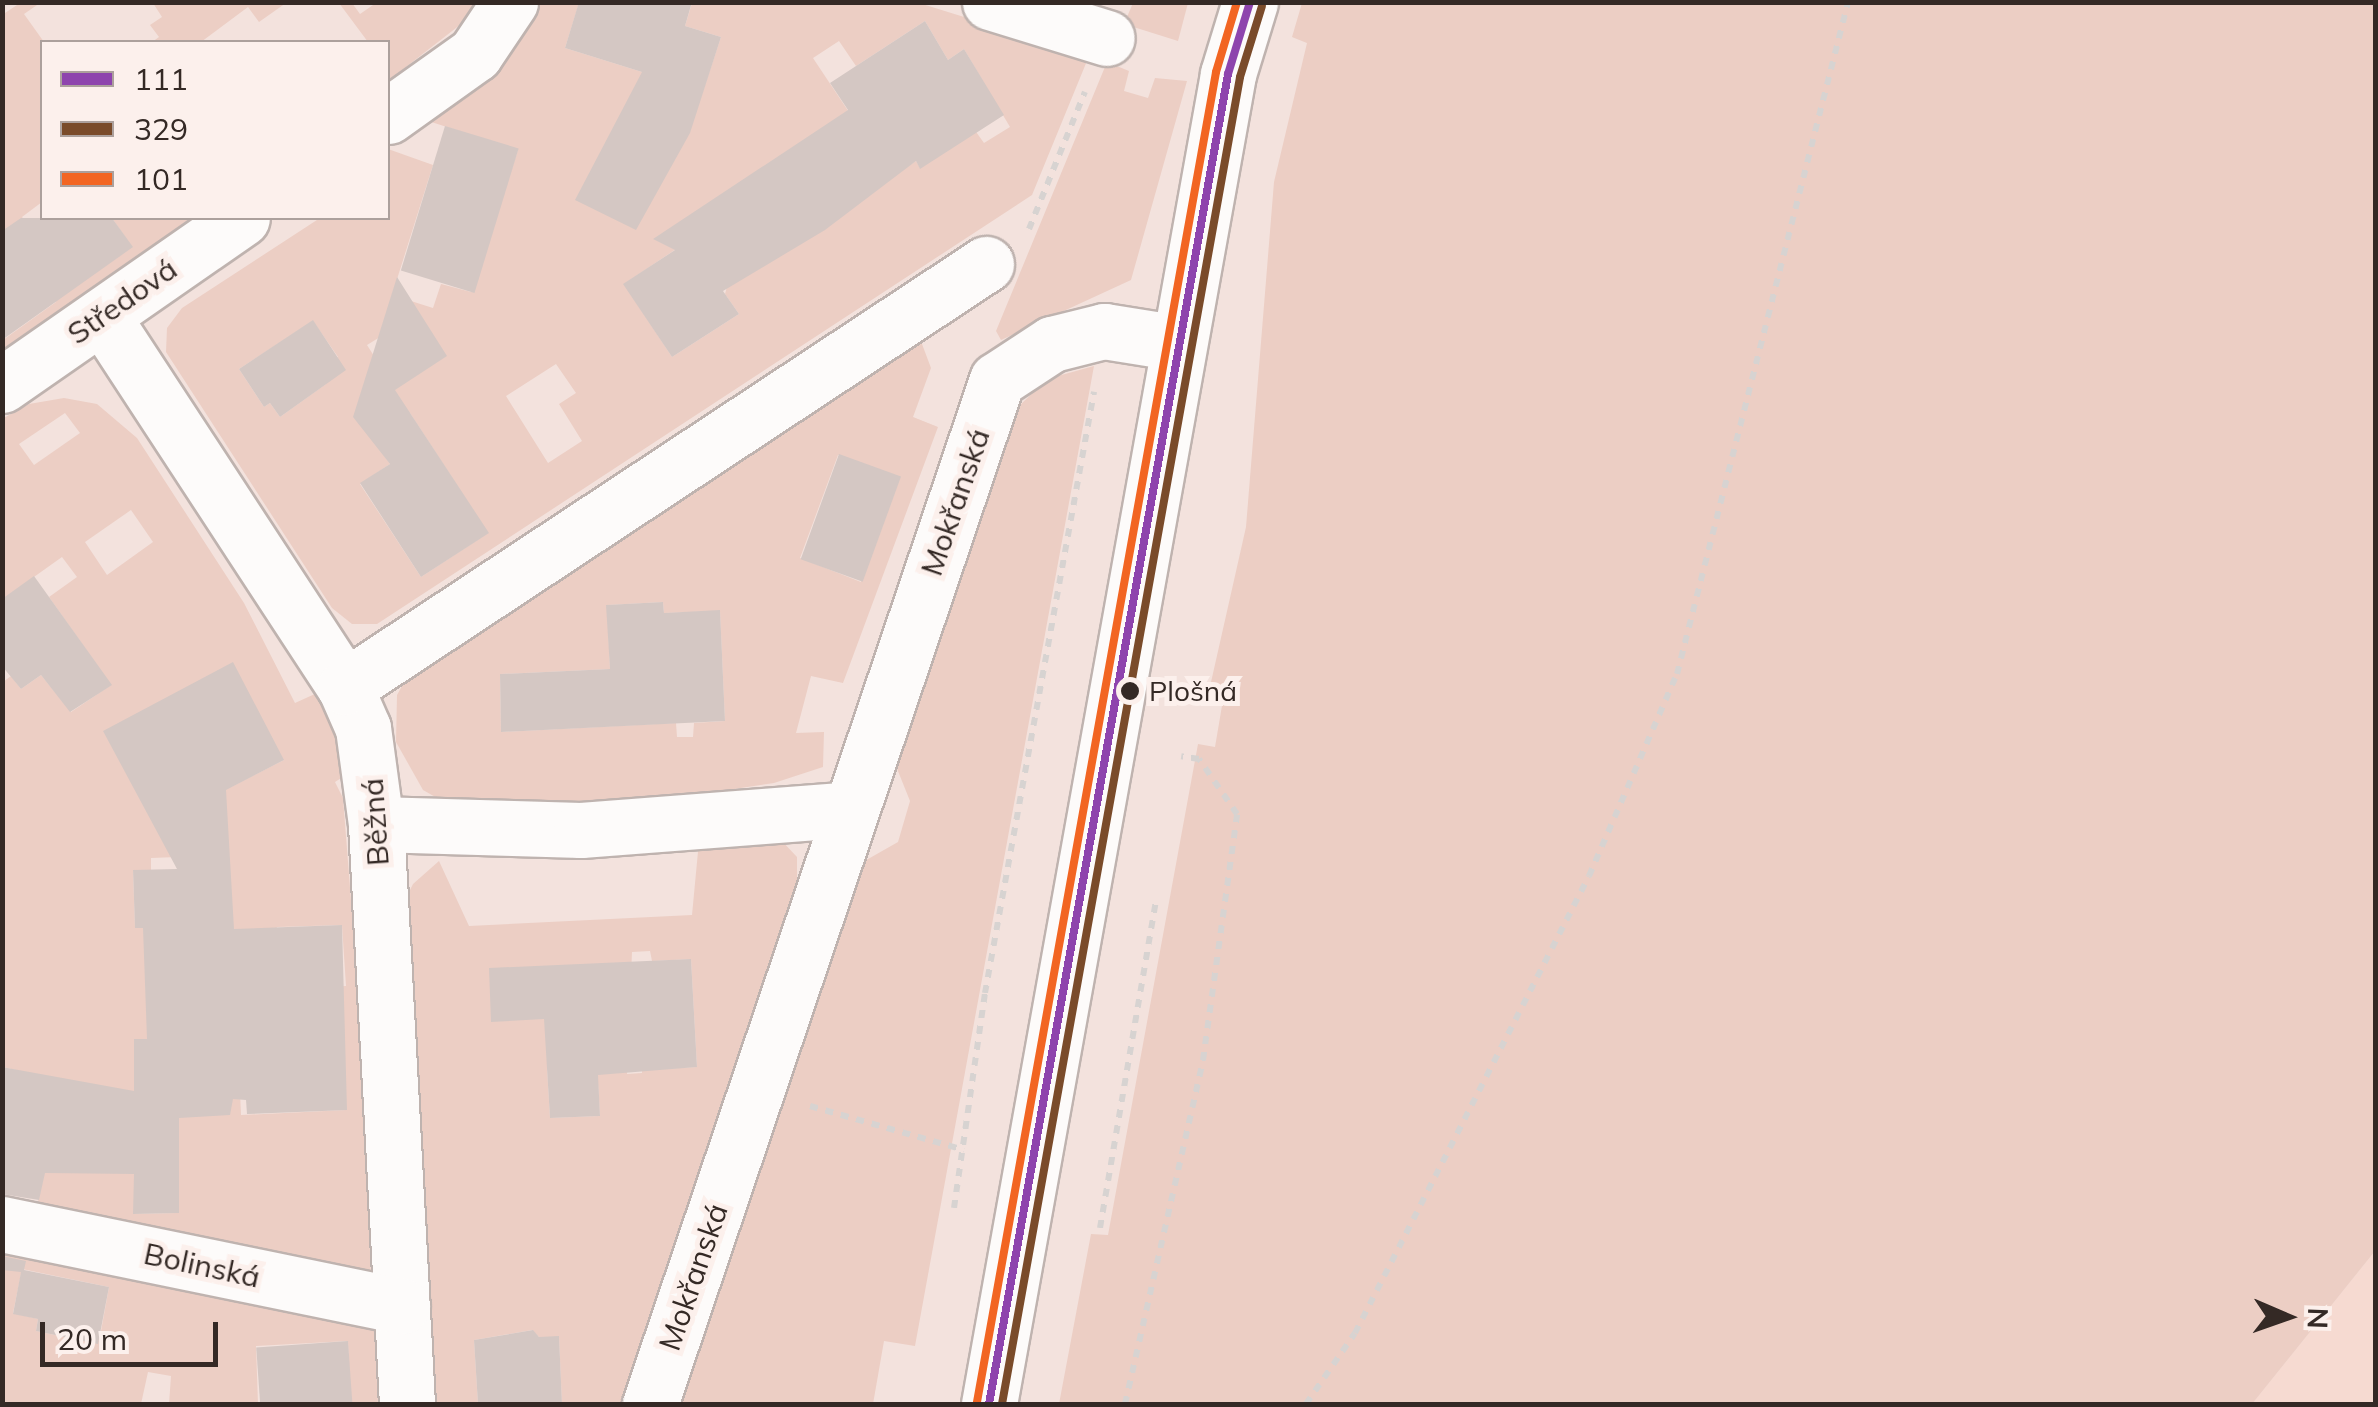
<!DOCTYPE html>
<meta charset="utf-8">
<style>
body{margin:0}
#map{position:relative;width:2378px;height:1407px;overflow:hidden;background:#f3e2dd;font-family:Mulish,sans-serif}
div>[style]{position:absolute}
.built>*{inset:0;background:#f6dad1}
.green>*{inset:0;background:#eccec4}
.building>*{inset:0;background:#d4c7c3;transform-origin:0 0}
.path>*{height:6px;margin-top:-3px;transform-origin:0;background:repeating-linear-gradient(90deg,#d7d3d1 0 8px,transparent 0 16px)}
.roads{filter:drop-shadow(2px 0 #bfb3af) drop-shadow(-2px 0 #bfb3af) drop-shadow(0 2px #bfb3af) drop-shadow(0 -2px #bfb3af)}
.street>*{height:55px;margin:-27.5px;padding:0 27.5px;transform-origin:27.5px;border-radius:27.5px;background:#fdfbfa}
.secondary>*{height:55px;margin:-27.5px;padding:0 27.5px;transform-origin:27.5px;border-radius:27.5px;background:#fdfbfa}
.bus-1>*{height:8px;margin:-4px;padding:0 4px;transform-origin:4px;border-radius:4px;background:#8e44ad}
.bus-2>*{height:8px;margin:-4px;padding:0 4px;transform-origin:4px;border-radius:4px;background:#7a4b2a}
.bus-3>*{height:8px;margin:-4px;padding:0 4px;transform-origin:4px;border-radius:4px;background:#f26522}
.dots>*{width:28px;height:28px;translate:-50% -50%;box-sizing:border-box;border:5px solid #fcf0ec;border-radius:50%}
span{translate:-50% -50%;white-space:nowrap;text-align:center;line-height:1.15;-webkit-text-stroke:10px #fcf0ec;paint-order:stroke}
.bus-label{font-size:28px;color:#342925}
.left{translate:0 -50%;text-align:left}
.street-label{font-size:30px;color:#342925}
.frame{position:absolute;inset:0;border:5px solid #342925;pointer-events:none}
.legend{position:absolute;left:40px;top:40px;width:350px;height:180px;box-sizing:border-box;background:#fcf0ec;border:2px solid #aca09c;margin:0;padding:12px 18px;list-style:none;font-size:30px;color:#342925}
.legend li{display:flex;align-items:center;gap:20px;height:50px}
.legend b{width:50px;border:2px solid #aca09c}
.north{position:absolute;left:2238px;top:1267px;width:100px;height:100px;-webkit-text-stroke:8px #fcf0ec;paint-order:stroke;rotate:92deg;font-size:28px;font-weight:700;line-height:40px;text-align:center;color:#342925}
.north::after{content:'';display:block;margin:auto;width:35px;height:45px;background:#342925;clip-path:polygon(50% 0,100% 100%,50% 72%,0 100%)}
.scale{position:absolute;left:40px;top:1322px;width:178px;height:45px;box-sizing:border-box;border:5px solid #342925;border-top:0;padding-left:12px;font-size:30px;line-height:35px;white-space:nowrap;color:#342925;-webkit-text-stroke:8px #fcf0ec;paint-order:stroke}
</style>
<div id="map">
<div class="built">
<div style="clip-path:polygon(2375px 1251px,2375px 1404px,2252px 1404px)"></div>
</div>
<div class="green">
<div style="clip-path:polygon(20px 3px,40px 3px,24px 14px,44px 42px,42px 202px,22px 217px,74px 288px,132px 247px,112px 218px,202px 218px,3px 364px,3px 340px,56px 302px,3px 227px,2px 15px)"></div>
<div style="clip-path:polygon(153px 3px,153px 2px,286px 3px,259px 22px,248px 7px,201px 42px,152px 42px,159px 37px,150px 25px,162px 17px)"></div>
<div style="clip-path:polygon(339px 3px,352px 3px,360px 14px,376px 3px,488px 3px,388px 81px,388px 42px,368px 42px)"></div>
<div style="clip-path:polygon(evenodd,534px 3px,579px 3px,565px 48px,703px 91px,721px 37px,685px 26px,692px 3px,919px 3px,1089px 56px,1032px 195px,377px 624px,352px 624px,332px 608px,166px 352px,167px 328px,182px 308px,320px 218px,388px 218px,388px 149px,433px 165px,392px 295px,433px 308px,441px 284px,471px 292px,518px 150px,419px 118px,534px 3px,925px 21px,948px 60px,964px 49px,1010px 127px,984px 143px,974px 129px,920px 168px,916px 161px,892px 177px,813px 58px,839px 41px,856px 66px,925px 21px,534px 3px,688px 241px,728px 283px,725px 294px,739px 314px,672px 357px,624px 284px,688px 241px,534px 3px,419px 313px,446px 356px,395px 389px,367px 345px,419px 313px,534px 3px,313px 321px,338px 357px,318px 371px,326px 384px,280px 417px,270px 403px,264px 407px,239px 369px,313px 321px,534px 3px,556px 364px,576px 393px,559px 404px,582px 441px,548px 463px,506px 396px,556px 364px,534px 3px,410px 413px,488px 533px,421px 577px,360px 484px,390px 464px,372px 438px,410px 413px)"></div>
<div style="clip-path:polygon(1133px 3px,1188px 3px,1178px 41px,1124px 24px)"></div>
<div style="clip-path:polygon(1302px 3px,2375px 3px,2375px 1251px,2252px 1404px,1059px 1404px,1091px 1234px,1108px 1235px,1198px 744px,1215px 747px,1224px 694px,1209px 691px,1246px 527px,1274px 182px,1307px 43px,1292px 37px)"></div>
<div style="clip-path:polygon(1107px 62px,1129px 71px,1124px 91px,1148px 98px,1155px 78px,1187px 81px,1131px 280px,1001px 340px,996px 331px)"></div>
<div style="clip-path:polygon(evenodd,919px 336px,931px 368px,913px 417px,938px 427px,843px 683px,811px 676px,796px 733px,824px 732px,823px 767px,774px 783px,614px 807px,446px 803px,423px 790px,396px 742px,397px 695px,411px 670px,919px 336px,838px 455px,839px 455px,861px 582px,800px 558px,838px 455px,919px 336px,663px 602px,664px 613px,720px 611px,725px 721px,694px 723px,693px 737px,677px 737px,676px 723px,501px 732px,500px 674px,610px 669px,607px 605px,663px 602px)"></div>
<div style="clip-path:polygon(1094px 366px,915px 1346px,884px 1341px,873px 1404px,672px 1404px,854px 867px,898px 842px,910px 801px,890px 751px,1013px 412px,1047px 379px)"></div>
<div style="clip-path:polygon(evenodd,64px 398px,97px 404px,137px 438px,244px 603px,295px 703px,317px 693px,339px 736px,349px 773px,335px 782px,343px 798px,359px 1002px,371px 1275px,7px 1203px,8px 1196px,38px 1202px,49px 1152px,134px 1153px,134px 1214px,178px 1213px,179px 1092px,200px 1039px,134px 1039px,134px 1098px,3px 1067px,3px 682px,11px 676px,21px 689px,41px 675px,71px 712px,111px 685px,49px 597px,77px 577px,62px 557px,3px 599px,2px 419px,29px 404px,64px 398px,65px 413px,80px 433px,34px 465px,19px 444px,65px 413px,64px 398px,131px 510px,153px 542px,107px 575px,85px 542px,131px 510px,64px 398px,284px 760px,231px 787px,220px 766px,284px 760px,64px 398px,229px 855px,143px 928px,135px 927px,133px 871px,151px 870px,151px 858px,229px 855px,64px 398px,342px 925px,346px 986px,259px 990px,277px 927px,342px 925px,64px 398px,238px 1047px,346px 1110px,241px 1115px,238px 1047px)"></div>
<div style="clip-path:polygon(evenodd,780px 839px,797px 857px,797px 886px,630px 1404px,562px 1404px,559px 1337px,539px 1337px,532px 1330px,474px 1340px,478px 1404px,422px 1404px,407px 896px,413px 884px,439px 861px,469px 926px,692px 915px,699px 841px,780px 839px,650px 951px,652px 961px,691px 959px,697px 1067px,661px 1069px,642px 1057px,642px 1073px,627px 1074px,632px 952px,650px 951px,780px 839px,597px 1066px,600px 1116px,550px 1118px,547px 1068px,597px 1066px)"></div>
<div style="clip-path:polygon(evenodd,2px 1247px,374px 1321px,378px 1404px,350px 1404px,348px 1341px,256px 1346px,258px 1404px,169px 1404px,171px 1376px,148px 1372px,141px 1404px,3px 1404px,2px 1247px,22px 1269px,109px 1287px,101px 1331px,72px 1326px,69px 1338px,36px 1331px,38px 1319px,13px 1313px,22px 1269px)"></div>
</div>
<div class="building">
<div style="clip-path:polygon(579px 2px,692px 2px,685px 26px,721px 37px,690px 133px,636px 230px,575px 200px,642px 72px,565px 48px)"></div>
<div style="clip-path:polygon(925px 21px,948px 60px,964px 49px,1004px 115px,920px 169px,916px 161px,825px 230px,723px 291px,739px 314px,672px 357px,623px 284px,675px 250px,653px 239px,848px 110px,830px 83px)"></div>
<div style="left:445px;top:126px;width:77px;height:151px;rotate:17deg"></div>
<div style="clip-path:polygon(21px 218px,112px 218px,133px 247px,2px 340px,2px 231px)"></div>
<div style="clip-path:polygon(397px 277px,447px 356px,395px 390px,489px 533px,421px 577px,360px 483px,390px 464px,353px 417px)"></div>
<div style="clip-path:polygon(313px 320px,346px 370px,280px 417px,270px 403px,264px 407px,239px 369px)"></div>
<div style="left:839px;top:454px;width:66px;height:112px;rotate:20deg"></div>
<div style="clip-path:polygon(34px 576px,112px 685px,70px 712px,41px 675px,21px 689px,2px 666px,2px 599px)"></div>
<div style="clip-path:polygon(663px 602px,664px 613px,720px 610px,725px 721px,501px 732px,500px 674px,610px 669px,606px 605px)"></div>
<div style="clip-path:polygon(233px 662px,284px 760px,226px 790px,234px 929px,342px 925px,347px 1110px,247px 1114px,246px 1100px,233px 1099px,230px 1115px,179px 1118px,179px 1213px,133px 1214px,134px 1174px,45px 1173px,39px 1200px,2px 1194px,2px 1067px,134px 1091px,134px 1039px,147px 1039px,143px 928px,135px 928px,133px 870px,177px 869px,103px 731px)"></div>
<div style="clip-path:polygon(691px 959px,697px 1067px,598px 1075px,600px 1116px,550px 1118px,544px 1019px,491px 1022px,489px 968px)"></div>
<div style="clip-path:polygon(2px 1256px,26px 1261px,24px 1270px,109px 1287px,98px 1344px,36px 1331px,38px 1319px,13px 1314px,21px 1272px,2px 1270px)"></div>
<div style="clip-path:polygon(533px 1330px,539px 1337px,559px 1336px,562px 1404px,478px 1404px,474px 1340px)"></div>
<div style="left:348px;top:1341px;width:63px;height:92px;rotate:86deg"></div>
</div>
<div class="path">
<div style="left:1029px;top:229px;width:148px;rotate:-67.8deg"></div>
<div style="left:810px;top:1106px;width:160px;rotate:15.9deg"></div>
<div style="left:954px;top:1208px;width:217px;rotate:-81.8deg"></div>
<div style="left:985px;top:993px;width:611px;rotate:-79.72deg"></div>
<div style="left:1100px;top:1228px;width:333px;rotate:-80.3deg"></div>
<div style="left:1125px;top:1404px;width:353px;rotate:-77.2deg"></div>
<div style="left:1203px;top:1060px;width:248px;rotate:-82.1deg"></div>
<div style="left:1237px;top:814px;width:67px;rotate:-124.6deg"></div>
<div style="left:1199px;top:759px;width:18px;rotate:-171deg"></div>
<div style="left:1306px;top:1404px;width:86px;rotate:-55.4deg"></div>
<div style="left:1355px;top:1333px;width:513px;rotate:-62.89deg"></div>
<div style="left:1589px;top:876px;width:220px;rotate:-66.5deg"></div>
<div style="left:1677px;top:674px;width:693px;rotate:-75.72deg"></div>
</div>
<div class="roads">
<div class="street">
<div style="left:990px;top:2px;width:122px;rotate:17.1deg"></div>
<div style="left:388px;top:116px;width:107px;rotate:-35.5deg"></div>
<div style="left:475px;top:54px;width:63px;rotate:-56.1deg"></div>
<div style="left:102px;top:316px;width:443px;rotate:56.8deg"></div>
<div style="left:345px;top:687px;width:45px;rotate:66.3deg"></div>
<div style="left:363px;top:728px;width:97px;rotate:82.3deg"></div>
<div style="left:376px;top:824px;width:581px;rotate:86.94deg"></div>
<div style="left:2px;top:385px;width:292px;rotate:-34.8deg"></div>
<div style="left:345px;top:687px;width:768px;rotate:-33.42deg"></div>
<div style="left:376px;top:824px;width:205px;rotate:1.7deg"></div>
<div style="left:581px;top:830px;width:271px;rotate:-4.4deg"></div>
<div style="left:2px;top:1224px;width:408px;rotate:11.6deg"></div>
<div style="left:650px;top:1404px;width:1081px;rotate:-71.28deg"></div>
<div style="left:997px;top:380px;width:66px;rotate:-33.2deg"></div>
<div style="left:1052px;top:344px;width:54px;rotate:-14deg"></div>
<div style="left:1104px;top:331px;width:76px;rotate:9.1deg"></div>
</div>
<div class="secondary">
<div style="left:989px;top:1404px;width:1351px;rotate:-79.81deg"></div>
<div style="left:1228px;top:74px;width:75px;rotate:-73deg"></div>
</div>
</div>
<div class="bus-1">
<div style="left:989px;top:1404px;width:1351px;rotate:-79.81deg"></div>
<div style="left:1228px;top:74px;width:75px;rotate:-73deg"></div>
</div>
<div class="bus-2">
<div style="left:1002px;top:1404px;width:1348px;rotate:-79.83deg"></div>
<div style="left:1240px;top:77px;width:74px;rotate:-72.8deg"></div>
</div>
<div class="bus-3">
<div style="left:977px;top:1402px;width:1351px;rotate:-79.81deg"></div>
<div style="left:1216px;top:72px;width:73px;rotate:-73.3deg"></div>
</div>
<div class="dots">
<div style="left:1130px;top:691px;background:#342925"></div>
</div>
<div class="bus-label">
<span class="left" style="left:1149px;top:691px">Plošná</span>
</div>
<div class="street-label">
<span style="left:122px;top:301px;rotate:-35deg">Středová</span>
<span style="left:955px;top:502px;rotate:-71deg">Mokřanská</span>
<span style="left:375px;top:822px;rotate:-94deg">Běžná</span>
<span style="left:202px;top:1265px;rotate:12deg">Bolinská</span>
<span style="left:693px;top:1277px;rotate:-71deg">Mokřanská</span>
</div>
<div class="frame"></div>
<ul class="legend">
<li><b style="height:12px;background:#8e44ad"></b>111</li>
<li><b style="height:12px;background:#7a4b2a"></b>329</li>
<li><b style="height:12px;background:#f26522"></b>101</li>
</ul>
<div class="north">N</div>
<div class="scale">20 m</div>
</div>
